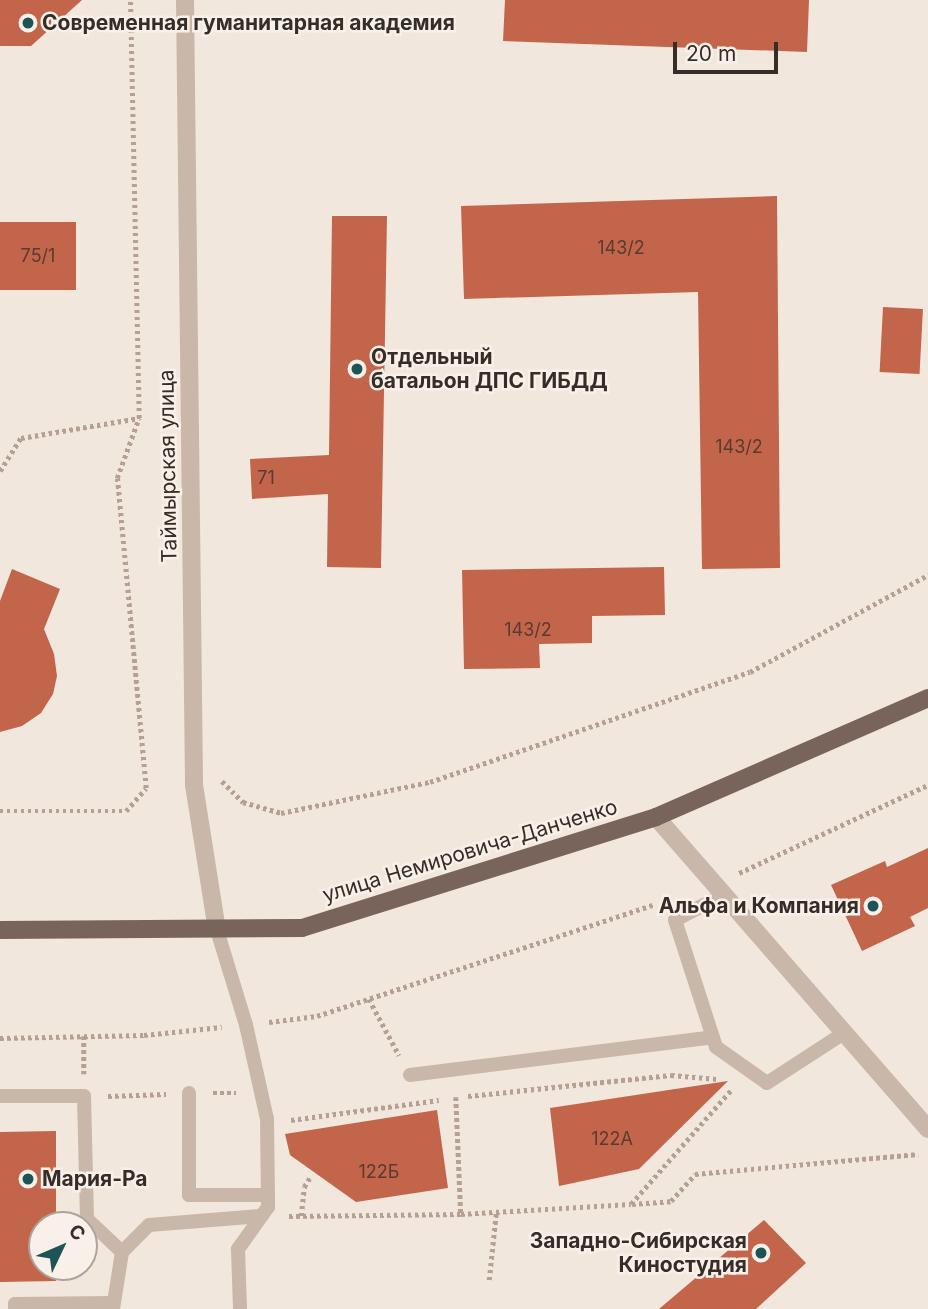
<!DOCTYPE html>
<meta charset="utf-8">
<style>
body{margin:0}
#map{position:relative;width:928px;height:1309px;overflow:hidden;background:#f1e7dc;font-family:Inter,sans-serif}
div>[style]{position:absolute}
.building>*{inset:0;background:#c2654a;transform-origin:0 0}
.path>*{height:4.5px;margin-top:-2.25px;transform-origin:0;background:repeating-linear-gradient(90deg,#b5a193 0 3.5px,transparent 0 7px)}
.service>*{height:14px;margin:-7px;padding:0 7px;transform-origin:7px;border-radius:7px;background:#c9b7a9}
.minor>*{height:18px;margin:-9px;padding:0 9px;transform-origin:9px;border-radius:9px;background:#c9b7a9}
.primary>*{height:18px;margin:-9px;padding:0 9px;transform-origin:9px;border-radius:9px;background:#78645a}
.dots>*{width:19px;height:19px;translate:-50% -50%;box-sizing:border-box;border:4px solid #f9f1e9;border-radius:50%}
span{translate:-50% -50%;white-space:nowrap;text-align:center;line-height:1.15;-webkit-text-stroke:5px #f9f1e9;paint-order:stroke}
.number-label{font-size:18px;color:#593b30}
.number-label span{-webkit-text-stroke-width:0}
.poi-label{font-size:21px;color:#362d28;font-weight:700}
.left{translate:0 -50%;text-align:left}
.right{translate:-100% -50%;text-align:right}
.street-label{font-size:21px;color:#362d28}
.north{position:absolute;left:28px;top:1211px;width:70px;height:70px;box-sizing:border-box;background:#f9f1e9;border:2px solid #aba39c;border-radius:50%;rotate:46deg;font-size:19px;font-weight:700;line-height:28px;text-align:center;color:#362d28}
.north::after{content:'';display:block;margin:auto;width:24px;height:32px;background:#1f5457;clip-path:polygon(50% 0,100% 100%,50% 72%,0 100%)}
.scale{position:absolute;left:673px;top:42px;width:105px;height:32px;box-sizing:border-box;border:4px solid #362d28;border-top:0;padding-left:9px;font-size:21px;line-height:24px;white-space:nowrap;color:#362d28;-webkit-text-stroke:5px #f9f1e9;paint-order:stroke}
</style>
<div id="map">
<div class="building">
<div style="clip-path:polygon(0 0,82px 0,31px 46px,0 46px)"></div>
<div style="clip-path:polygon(505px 0,809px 0,807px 52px,503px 41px)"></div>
<div style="clip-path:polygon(777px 196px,780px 568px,702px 569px,698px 292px,464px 299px,461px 206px)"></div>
<div style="clip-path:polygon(332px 216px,387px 216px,381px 568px,327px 567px,328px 494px,252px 499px,250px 459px,329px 455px)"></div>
<div style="left:0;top:222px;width:76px;height:68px"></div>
<div style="left:883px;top:307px;width:40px;height:65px;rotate:3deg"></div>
<div style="clip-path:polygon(664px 567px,665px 615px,592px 616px,592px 643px,539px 644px,540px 668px,464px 669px,462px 570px)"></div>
<div style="clip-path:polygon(12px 569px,60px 589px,44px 629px,54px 654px,57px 676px,53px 694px,41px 713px,22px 726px,0 732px,0 601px)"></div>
<div style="clip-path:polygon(928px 848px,928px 908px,910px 917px,915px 926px,862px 951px,831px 885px,885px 861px,887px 867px)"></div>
<div style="clip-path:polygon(728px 1081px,639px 1169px,559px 1186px,550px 1108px)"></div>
<div style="clip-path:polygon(437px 1110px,448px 1188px,356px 1202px,290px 1155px,285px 1134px)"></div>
<div style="clip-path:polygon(56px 1131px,56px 1225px,42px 1225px,42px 1267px,56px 1267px,56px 1281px,0 1282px,0 1132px)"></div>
<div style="clip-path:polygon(764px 1220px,806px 1263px,756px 1309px,659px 1309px)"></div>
</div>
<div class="path">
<div style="left:0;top:471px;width:39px;rotate:-58deg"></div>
<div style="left:21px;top:438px;width:120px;rotate:-9.6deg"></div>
<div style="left:222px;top:781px;width:30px;rotate:45deg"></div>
<div style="left:243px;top:802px;width:40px;rotate:16deg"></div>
<div style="left:281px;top:813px;width:152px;rotate:-11.8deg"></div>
<div style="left:430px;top:782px;width:338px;rotate:-19deg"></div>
<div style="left:750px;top:672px;width:203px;rotate:-28.6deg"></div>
<div style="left:0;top:811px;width:126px"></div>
<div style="left:126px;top:811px;width:30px;rotate:-49deg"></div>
<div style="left:146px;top:788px;width:311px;rotate:-95.3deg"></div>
<div style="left:117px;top:478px;width:64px;rotate:-69.9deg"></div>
<div style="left:139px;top:418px;width:418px;rotate:-91.2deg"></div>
<div style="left:739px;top:873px;width:208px;rotate:-25deg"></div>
<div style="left:369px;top:999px;width:64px;rotate:61.8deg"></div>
<div style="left:269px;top:1022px;width:48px;rotate:-7.1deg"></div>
<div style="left:317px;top:1016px;width:356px;rotate:-18.3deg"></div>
<div style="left:84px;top:1036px;width:38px;rotate:90deg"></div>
<div style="left:0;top:1038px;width:144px;rotate:-1.2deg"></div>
<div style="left:144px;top:1035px;width:78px;rotate:-5.9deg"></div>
<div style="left:213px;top:1093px;width:23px"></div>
<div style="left:108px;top:1096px;width:58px;rotate:-2deg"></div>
<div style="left:468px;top:1096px;width:204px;rotate:-5.9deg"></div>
<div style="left:671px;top:1075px;width:46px;rotate:5deg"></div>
<div style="left:456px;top:1097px;width:117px;rotate:87.6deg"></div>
<div style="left:291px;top:1120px;width:149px;rotate:-7.7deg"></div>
<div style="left:632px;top:1204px;width:39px;rotate:-4deg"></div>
<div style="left:671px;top:1201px;width:36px;rotate:-48deg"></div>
<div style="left:695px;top:1174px;width:224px;rotate:-5.1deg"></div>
<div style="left:289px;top:1216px;width:172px;rotate:-0.7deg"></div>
<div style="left:461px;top:1214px;width:170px;rotate:-3.4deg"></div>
<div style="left:631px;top:1204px;width:153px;rotate:-48.7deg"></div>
<div style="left:301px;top:1216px;width:29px;rotate:-84deg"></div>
<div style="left:304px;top:1187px;width:13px;rotate:-58deg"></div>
<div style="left:489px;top:1280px;width:67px;rotate:-84deg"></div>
</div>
<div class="service">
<div style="left:723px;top:895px;width:54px;rotate:152.5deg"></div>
<div style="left:675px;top:920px;width:133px;rotate:72.1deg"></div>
<div style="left:716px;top:1047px;width:62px;rotate:35.2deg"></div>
<div style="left:767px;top:1083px;width:92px;rotate:-33deg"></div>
<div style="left:217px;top:930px;width:99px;rotate:73deg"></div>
<div style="left:246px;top:1025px;width:96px;rotate:77.4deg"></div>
<div style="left:267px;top:1119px;width:88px;rotate:89.3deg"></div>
<div style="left:268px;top:1207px;width:52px;rotate:125.5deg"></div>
<div style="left:238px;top:1249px;width:60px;rotate:88.1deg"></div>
<div style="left:410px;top:1075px;width:305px;rotate:-7.1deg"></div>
<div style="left:189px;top:1093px;width:102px;rotate:90deg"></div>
<div style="left:189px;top:1195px;width:79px"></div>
<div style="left:0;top:1096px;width:84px"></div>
<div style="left:84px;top:1096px;width:123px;rotate:88.6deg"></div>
<div style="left:87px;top:1219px;width:48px;rotate:43.3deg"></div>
<div style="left:15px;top:1309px;width:5px;rotate:-90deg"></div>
<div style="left:15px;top:1304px;width:98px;rotate:-0.6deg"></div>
<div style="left:113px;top:1309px;width:58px;rotate:-81deg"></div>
<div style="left:122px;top:1252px;width:38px;rotate:-45deg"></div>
<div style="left:149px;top:1225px;width:113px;rotate:-4.6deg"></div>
</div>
<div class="minor">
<div style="left:185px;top:0;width:785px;rotate:89.34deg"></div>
<div style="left:194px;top:785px;width:147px;rotate:81deg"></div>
<div style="left:656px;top:817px;width:414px;rotate:48.9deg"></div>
</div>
<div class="primary">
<div style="left:0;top:930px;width:302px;rotate:-0.4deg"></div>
<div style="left:302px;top:928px;width:371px;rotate:-17.4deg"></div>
<div style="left:656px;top:817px;width:297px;rotate:-23.6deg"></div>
</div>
<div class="dots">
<div style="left:28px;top:23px;background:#1f5457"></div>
<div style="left:357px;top:369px;background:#1f5457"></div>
<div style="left:873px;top:906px;background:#1f5457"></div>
<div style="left:28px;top:1179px;background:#1f5457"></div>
<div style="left:761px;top:1253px;background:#1f5457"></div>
</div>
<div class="number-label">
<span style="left:621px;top:248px">143/2</span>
<span style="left:38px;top:256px">75/1</span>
<span style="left:739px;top:447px">143/2</span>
<span style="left:266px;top:478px">71</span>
<span style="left:528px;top:630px">143/2</span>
<span style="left:612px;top:1139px">122А</span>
<span style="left:379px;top:1172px">122Б</span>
</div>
<div class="poi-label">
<span class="left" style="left:42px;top:23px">Современная гуманитарная академия</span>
<span class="left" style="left:371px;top:369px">Отдельный<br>батальон ДПС ГИБДД</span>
<span class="right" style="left:859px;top:906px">Альфа и Компания</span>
<span class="left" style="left:42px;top:1179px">Мария-Ра</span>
<span class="right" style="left:747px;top:1253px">Западно-Сибирская<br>Киностудия</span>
</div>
<div class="street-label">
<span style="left:168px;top:466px;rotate:-91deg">Таймырская улица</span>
<span style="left:470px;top:851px;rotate:-17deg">улица Немировича-Данченко</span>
</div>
<div class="north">С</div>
<div class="scale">20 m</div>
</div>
